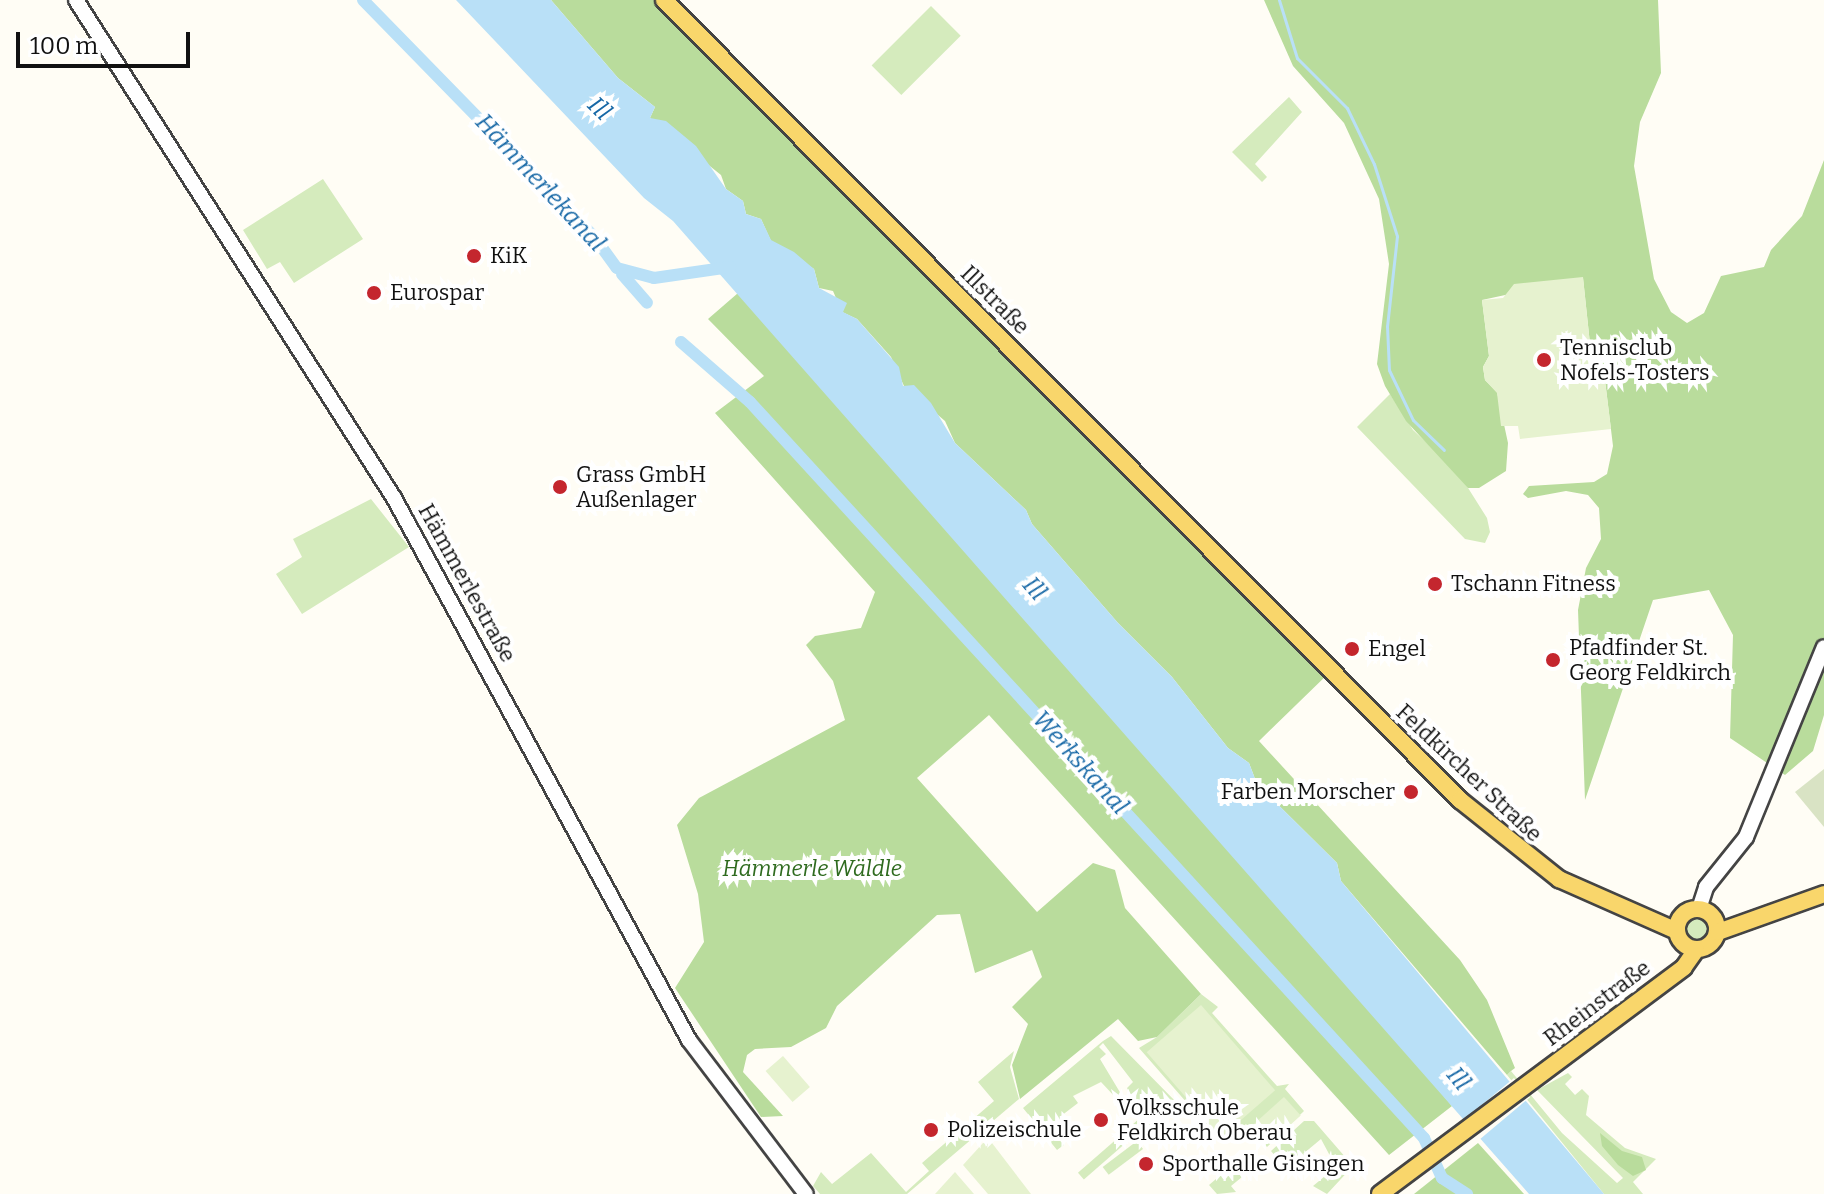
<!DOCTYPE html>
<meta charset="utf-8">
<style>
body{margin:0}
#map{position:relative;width:1824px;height:1194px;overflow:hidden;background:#fffdf5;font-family:Bitter,serif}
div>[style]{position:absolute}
.green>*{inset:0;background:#d5ebbd;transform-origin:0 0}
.round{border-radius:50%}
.forest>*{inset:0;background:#b9dc9c}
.cemetery>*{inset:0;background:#d9e3c4}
.pitch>*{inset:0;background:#e6f2cf;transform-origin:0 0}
.water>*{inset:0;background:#b9e0f7}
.pier>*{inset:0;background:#fffdf5;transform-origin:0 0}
.stream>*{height:3px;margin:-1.5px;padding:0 1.5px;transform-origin:1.5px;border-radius:1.5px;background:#b9e0f7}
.canal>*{height:12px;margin:-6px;padding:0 6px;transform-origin:6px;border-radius:6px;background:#b9e0f7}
.roads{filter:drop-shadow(2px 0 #444) drop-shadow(-2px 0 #444) drop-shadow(0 2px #444) drop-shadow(0 -2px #444)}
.minor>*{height:14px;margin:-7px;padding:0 7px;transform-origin:7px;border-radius:7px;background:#fff}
.major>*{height:16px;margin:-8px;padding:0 8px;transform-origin:8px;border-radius:8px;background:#f9d66b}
.major>.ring{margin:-8px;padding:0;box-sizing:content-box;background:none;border:16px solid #f9d66b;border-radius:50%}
.dots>*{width:22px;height:22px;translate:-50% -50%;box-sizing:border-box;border:4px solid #fff;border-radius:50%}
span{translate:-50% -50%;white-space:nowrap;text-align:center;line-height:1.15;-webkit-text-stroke:8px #fff;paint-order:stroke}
.poi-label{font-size:22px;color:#111}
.left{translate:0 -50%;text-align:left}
.right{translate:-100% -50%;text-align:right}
.street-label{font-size:22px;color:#111}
.park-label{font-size:22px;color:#2f6b1f;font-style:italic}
.water-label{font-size:24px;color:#1768a6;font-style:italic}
.scale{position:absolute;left:16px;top:32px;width:174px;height:36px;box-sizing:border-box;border:4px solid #111;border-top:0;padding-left:10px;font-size:24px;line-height:28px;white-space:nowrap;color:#111;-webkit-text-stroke:6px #fff;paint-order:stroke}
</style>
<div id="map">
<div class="green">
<div style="left:931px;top:6px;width:42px;height:84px;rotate:45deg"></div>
<div style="clip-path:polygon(1289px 97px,1302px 112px,1255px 164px,1267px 177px,1262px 182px,1232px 152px)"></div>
<div style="clip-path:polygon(323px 179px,363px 239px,294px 283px,280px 262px,267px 269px,243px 230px)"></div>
<div style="clip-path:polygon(1390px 394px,1413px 430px,1458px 472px,1487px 518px,1490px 532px,1485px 543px,1465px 539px,1357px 427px)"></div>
<div style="clip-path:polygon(371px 499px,409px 547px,302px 614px,276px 574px,302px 557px,293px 539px)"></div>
<div class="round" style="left:1685px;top:918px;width:24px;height:24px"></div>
<div style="clip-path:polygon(1201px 994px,1218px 1007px,1212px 1013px,1277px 1086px,1289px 1084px,1285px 1089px,1304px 1111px,1267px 1147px,1246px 1124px,1222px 1143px,1139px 1048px,1157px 1037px)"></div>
<div style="clip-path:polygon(1111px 1036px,1181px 1107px,1143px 1140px,1131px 1126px,1142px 1116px,1127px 1088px,1133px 1082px,1103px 1043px,1099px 1047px,1106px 1054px,1100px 1059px,1121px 1094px,1116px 1098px,1101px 1082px,1073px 1096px,1078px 1103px,1061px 1116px,1065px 1122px,1054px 1132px,1065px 1144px,1057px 1150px,1023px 1108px,1103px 1041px)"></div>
<div style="clip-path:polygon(1014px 1051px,1010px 1067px,1019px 1099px,907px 1194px,820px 1194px,813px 1186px,821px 1172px,832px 1184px,871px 1153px,906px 1192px,929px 1171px,922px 1163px,994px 1101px,978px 1082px)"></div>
<div style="clip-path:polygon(1511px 1071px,1562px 1133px,1617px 1183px,1623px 1178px,1537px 1090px,1568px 1073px,1572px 1077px,1565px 1084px,1575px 1095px,1582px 1089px,1589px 1096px,1586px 1115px,1625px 1148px,1656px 1159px,1633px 1182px,1643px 1194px,1604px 1194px,1507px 1075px)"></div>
<div style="clip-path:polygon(1304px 1121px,1314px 1121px,1353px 1166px,1327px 1194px,1313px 1186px,1336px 1167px,1321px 1139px,1303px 1154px,1307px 1159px,1297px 1168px,1288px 1158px,1281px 1163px,1271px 1151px)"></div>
<div style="left:1127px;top:1130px;width:9px;height:65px;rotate:49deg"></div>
<div style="left:1137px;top:1141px;width:10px;height:43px;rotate:53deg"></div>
<div style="clip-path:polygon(1244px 1155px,1249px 1160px,1237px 1170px,1242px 1177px,1231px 1186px,1236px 1192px,1217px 1194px,1209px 1185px)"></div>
</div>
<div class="forest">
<div style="clip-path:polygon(551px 0,664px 0,1331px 671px,1259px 741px,1460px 960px,1487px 1000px,1515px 1068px,1511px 1071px,1507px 1075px,1341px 881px,1337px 863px,1257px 784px,1249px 763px,1228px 748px,1172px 677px,1118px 623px,1032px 524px,1026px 510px,955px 443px,945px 421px,904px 386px,891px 357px,857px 319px,842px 312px,833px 291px,819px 288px,814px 269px,771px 241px,761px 219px,746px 214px,743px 201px,726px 189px,721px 175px,650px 118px,655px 107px,618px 78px)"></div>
<div style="clip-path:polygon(1264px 0,1658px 0,1661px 73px,1640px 122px,1634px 166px,1654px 279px,1671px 312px,1687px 323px,1704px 313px,1721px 276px,1764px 267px,1771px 250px,1802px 216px,1824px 160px,1824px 715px,1813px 751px,1785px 775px,1730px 738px,1733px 635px,1709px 590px,1653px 600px,1585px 800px,1578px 610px,1586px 568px,1601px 539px,1599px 508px,1588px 495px,1566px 491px,1528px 498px,1523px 494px,1529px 486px,1594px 482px,1607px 474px,1613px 446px,1603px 364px,1590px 344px,1583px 278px,1482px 300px,1489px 356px,1483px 367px,1485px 380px,1497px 392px,1508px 443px,1506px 471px,1479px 488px,1468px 488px,1406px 421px,1385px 386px,1377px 364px,1389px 264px,1379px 199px,1344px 123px,1293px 66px)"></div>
<div style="clip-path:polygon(738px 293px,1411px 1057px,1452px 1106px,1389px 1155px,989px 715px,917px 778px,1037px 912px,1093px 863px,1115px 870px,1125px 908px,1201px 994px,1157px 1037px,1138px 1041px,1118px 1019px,1020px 1099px,1012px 1065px,1028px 1024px,1012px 1007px,1042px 977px,1032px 950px,975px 973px,960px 914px,937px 915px,837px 1006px,826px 1028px,791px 1047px,755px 1049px,747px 1055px,743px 1072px,783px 1116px,761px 1117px,675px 988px,704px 942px,698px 894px,677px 825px,699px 798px,845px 720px,833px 681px,806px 645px,815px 636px,861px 628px,875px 592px,715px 413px,764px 376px,708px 319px)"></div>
<div style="clip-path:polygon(1600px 1133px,1622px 1151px,1642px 1157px,1646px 1170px,1633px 1176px,1618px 1165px,1602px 1146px)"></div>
<div style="clip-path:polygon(1478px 1143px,1524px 1194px,1414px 1194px)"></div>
</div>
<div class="cemetery">
<div style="clip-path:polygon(1824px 769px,1824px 827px,1795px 792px)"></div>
</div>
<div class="pitch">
<div style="clip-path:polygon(1583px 277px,1590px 344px,1603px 364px,1611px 429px,1520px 439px,1518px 426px,1501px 426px,1497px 393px,1485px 380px,1483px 367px,1489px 356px,1482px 300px,1503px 298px,1514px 284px)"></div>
<div style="left:1201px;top:1005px;width:113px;height:72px;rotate:49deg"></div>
<div style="left:783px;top:1056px;width:41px;height:23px;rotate:49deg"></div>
<div style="left:1284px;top:1097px;width:25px;height:40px;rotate:48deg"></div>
<div style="clip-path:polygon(983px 1143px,992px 1143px,1031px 1194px,988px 1194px,963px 1165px)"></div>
<div style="clip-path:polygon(955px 1172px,974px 1194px,935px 1194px)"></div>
</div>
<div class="water">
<div style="clip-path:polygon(456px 0,551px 0,618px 78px,655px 107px,650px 118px,666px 121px,696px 146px,726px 189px,743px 201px,746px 214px,761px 219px,771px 240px,794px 252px,814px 269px,819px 288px,847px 303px,843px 312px,857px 319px,899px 367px,903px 386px,914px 385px,931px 403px,955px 443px,1026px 510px,1032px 524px,1118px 623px,1172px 677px,1228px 748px,1249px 763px,1257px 784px,1337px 863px,1341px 881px,1604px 1194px,1529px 1194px,673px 221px,644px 198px)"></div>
</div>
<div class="pier">
<div style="left:1514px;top:1078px;width:25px;height:69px;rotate:50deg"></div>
</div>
<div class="stream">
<div style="left:1279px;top:0;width:61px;rotate:72.8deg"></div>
<div style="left:1297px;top:58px;width:71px;rotate:45deg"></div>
<div style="left:1347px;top:108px;width:62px;rotate:64.3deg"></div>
<div style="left:1374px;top:164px;width:76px;rotate:72.3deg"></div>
<div style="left:1397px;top:236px;width:91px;rotate:96.3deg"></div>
<div style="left:1387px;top:326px;width:44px;rotate:87.4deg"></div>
<div style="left:1389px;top:370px;width:55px;rotate:64.4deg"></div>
<div style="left:1413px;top:420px;width:43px;rotate:44.1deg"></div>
</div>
<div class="canal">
<div style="left:363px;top:0;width:332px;rotate:45.7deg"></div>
<div style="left:595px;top:238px;width:37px;rotate:54deg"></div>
<div style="left:617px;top:268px;width:38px;rotate:15deg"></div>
<div style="left:654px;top:278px;width:77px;rotate:-8.2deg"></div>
<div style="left:622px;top:274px;width:38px;rotate:49deg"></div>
<div style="left:681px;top:342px;width:91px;rotate:41deg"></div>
<div style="left:750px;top:402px;width:998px;rotate:47.52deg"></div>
<div style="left:1424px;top:1138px;width:44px;rotate:65.8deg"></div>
<div style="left:1442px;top:1178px;width:30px;rotate:33deg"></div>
</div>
<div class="roads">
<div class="minor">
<div style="left:76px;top:0;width:591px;rotate:57.44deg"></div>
<div style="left:394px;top:498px;width:617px;rotate:61.44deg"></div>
<div style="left:689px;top:1040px;width:193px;rotate:52.8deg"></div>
<div style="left:1699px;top:909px;width:23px;rotate:-72deg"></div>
<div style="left:1706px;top:887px;width:64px;rotate:-51.3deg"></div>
<div style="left:1746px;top:837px;width:205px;rotate:-67.7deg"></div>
</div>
<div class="major">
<div style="left:664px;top:0;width:1129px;rotate:45.14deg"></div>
<div style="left:1460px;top:800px;width:127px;rotate:38.6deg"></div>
<div style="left:1559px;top:879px;width:129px;rotate:23.8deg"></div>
<div class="ring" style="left:1677px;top:909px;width:24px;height:24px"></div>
<div style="left:1718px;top:932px;width:113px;rotate:-19.7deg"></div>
<div style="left:1380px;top:1194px;width:379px;rotate:-36.7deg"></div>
<div style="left:1684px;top:967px;width:21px;rotate:-55deg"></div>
</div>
</div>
<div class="dots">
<div style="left:474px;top:256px;background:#c4262e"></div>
<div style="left:374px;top:293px;background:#c4262e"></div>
<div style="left:1544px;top:360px;background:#c4262e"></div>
<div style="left:560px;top:487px;background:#c4262e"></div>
<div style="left:1435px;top:584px;background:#c4262e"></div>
<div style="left:1352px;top:649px;background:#c4262e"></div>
<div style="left:1553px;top:660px;background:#c4262e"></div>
<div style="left:1411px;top:792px;background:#c4262e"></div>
<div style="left:1101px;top:1120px;background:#c4262e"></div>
<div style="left:931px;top:1130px;background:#c4262e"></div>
<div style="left:1146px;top:1164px;background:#c4262e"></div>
</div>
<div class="poi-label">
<span class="left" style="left:490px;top:256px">KiK</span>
<span class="left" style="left:390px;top:293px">Eurospar</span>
<span class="left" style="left:1560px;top:360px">Tennisclub<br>Nofels-Tosters</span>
<span class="left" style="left:576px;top:487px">Grass GmbH<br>Außenlager</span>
<span class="left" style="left:1451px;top:584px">Tschann Fitness</span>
<span class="left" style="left:1569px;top:660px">Pfadfinder St.<br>Georg Feldkirch</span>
<span class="left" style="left:1368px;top:649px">Engel</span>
<span class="right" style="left:1395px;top:792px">Farben Morscher</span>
<span class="left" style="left:1117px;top:1120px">Volksschule<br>Feldkirch Oberau</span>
<span class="left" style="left:947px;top:1130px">Polizeischule</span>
<span class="left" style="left:1162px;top:1164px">Sporthalle Gisingen</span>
</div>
<div class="street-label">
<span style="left:995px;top:300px;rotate:45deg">Illstraße</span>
<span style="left:467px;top:583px;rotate:61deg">Hämmerlestraße</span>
<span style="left:1469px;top:773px;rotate:43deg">Feldkircher Straße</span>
<span style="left:1597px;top:1003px;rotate:-37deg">Rheinstraße</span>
</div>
<div class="park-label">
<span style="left:812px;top:869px">Hämmerle Wäldle</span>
</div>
<div class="water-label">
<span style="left:599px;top:109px;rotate:45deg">Ill</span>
<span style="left:540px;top:183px;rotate:47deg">Hämmerlekanal</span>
<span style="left:1034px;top:589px;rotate:49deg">Ill</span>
<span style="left:1080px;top:763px;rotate:48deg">Werkskanal</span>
<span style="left:1458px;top:1079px;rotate:51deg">Ill</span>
</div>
<div class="scale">100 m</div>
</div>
